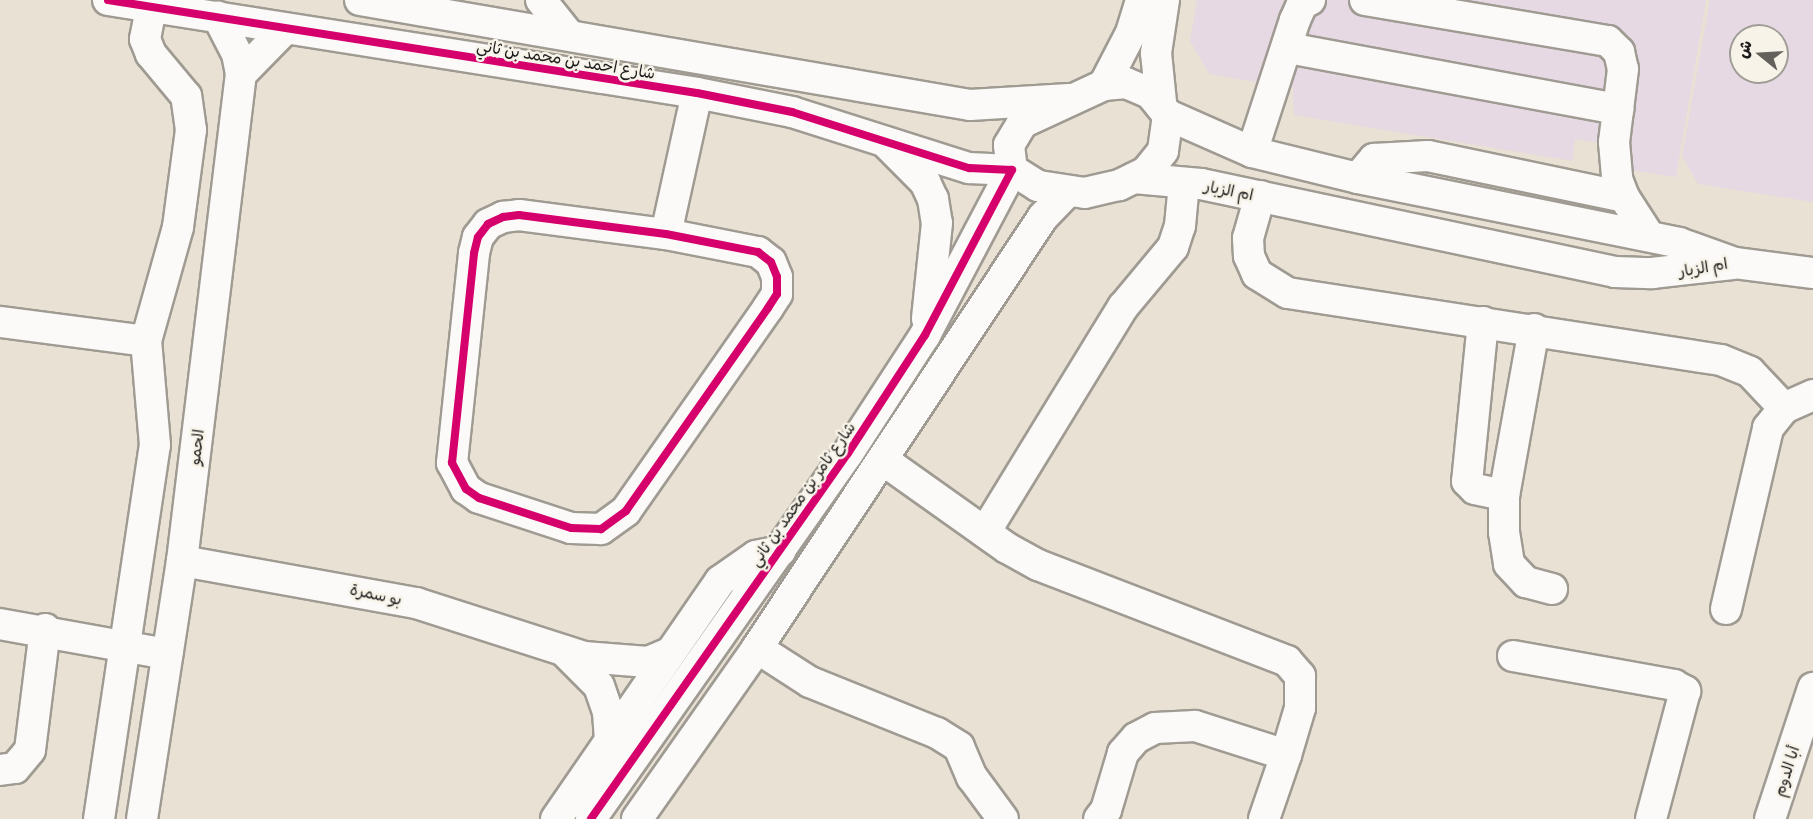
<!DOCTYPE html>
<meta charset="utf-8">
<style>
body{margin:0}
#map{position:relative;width:1813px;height:819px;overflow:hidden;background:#e9e1d3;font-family:"Patrick Hand","Playpen Sans Arabic",sans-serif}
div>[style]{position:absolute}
.built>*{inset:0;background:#e6d9e4}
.roads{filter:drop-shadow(2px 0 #9f9b93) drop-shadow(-2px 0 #9f9b93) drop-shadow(0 2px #9f9b93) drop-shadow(0 -2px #9f9b93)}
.minor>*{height:30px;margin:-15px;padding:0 15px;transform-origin:15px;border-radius:15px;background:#fcfaf8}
.cycleway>*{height:8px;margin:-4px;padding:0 4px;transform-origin:4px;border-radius:4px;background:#d6006c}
span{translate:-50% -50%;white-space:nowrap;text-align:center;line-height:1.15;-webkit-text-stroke:5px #f7f3e8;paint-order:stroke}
.street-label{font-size:16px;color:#1c1c1c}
.north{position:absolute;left:1729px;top:24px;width:60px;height:60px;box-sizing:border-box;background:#f7f3e8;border:2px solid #9f9d96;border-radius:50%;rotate:288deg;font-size:16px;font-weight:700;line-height:24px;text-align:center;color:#1c1c1c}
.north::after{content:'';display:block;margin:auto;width:21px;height:27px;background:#64615c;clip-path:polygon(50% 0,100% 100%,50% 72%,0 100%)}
</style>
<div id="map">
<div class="built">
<div style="clip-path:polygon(1197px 0,1706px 0,1676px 177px,1624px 169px,1626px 147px,1575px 139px,1573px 161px,1294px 115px,1293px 88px,1209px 74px,1190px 41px)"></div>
<div style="clip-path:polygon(evenodd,1710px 0,1813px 0,1813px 202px,1698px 184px,1682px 156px,1710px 0,1741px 36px,1777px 36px,1777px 72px,1741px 72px,1741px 36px)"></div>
</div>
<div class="roads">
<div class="minor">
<div style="left:108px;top:0;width:596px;rotate:8.97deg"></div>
<div style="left:697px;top:93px;width:97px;rotate:11.3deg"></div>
<div style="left:792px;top:112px;width:186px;rotate:17.6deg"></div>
<div style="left:969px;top:168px;width:43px;rotate:2.7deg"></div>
<div style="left:1012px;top:170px;width:187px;rotate:117.8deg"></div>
<div style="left:925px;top:335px;width:141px;rotate:123.1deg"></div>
<div style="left:848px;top:453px;width:447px;rotate:125.1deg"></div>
<div style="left:360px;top:0;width:619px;rotate:9.77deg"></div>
<div style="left:970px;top:105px;width:99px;rotate:-3.5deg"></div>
<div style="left:541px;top:0;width:43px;rotate:51.5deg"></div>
<div style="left:1365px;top:0;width:246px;rotate:9.6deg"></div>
<div style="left:1608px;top:41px;width:16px;rotate:45deg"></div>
<div style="left:1619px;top:52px;width:17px;rotate:77deg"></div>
<div style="left:1623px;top:69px;width:74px;rotate:97deg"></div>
<div style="left:1614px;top:142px;width:37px;rotate:85deg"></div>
<div style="left:1617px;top:179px;width:19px;rotate:69deg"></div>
<div style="left:1624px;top:197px;width:46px;rotate:57.3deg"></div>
<div style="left:1288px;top:48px;width:336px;rotate:10.5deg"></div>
<div style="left:241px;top:74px;width:63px;rotate:-45.6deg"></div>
<div style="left:1126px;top:83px;width:26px;rotate:23deg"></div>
<div style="left:1150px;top:93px;width:28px;rotate:51deg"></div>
<div style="left:1168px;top:115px;width:36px;rotate:98deg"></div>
<div style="left:1163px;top:151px;width:27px;rotate:129deg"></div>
<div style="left:1146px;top:172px;width:30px;rotate:154deg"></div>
<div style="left:1119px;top:185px;width:35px;rotate:167deg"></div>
<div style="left:1085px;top:193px;width:48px;rotate:-171.5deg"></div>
<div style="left:1038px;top:186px;width:31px;rotate:-148deg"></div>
<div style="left:1012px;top:170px;width:25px;rotate:-97deg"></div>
<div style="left:1009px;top:145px;width:26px;rotate:-59deg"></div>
<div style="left:1022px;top:123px;width:90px;rotate:-24.9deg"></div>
<div style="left:1104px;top:85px;width:22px;rotate:-5deg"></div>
<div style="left:1104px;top:85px;width:59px;rotate:-62.6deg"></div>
<div style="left:1131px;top:33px;width:34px;rotate:-73deg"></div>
<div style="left:1161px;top:102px;width:49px;rotate:-95.8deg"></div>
<div style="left:1156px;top:53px;width:54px;rotate:-81.4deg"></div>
<div style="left:1168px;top:115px;width:92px;rotate:23.8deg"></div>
<div style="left:1252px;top:152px;width:109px;rotate:13.8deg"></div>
<div style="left:1358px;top:178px;width:328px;rotate:11.4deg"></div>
<div style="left:1679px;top:243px;width:59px;rotate:19.7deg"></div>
<div style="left:1735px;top:263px;width:79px;rotate:7.3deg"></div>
<div style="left:885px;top:142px;width:57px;rotate:45deg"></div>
<div style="left:925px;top:182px;width:19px;rotate:65deg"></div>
<div style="left:933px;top:199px;width:24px;rotate:81deg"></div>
<div style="left:937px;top:223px;width:96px;rotate:96deg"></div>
<div style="left:1252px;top:152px;width:139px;rotate:-72deg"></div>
<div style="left:1295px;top:20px;width:17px;rotate:-66deg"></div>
<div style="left:1302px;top:4px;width:9px;rotate:-27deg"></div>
<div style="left:1134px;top:178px;width:67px;rotate:5.1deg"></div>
<div style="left:1201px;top:184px;width:423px;rotate:12deg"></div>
<div style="left:1615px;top:272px;width:37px;rotate:2deg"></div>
<div style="left:1652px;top:273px;width:81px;rotate:-6.4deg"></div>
<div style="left:1358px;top:178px;width:25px;rotate:-50deg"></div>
<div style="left:1374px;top:159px;width:54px;rotate:-3.2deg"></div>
<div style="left:1428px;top:156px;width:200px;rotate:11.8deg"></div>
<div style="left:1260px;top:196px;width:44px;rotate:105.9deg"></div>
<div style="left:1248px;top:238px;width:18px;rotate:87deg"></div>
<div style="left:1249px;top:256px;width:20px;rotate:66deg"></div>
<div style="left:1257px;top:274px;width:36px;rotate:32deg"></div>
<div style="left:1288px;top:293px;width:438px;rotate:8.8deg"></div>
<div style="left:1721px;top:360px;width:31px;rotate:22deg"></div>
<div style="left:1750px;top:372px;width:50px;rotate:46.6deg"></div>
<div style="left:519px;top:215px;width:148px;rotate:7.4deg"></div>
<div style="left:666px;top:234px;width:94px;rotate:11.1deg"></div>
<div style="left:758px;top:252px;width:16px;rotate:38deg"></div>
<div style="left:771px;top:262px;width:16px;rotate:68deg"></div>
<div style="left:777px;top:277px;width:17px;rotate:90deg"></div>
<div style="left:777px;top:294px;width:17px;rotate:123deg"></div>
<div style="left:768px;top:308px;width:248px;rotate:125deg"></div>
<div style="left:626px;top:511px;width:31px;rotate:144deg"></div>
<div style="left:601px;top:529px;width:30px;rotate:-178deg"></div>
<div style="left:571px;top:528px;width:97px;rotate:-161.9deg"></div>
<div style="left:479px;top:498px;width:16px;rotate:-145deg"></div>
<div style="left:466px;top:489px;width:30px;rotate:-118deg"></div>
<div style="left:452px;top:463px;width:211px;rotate:-84deg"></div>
<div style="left:474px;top:253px;width:16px;rotate:-76deg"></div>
<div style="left:478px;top:237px;width:16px;rotate:-52deg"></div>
<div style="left:488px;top:224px;width:17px;rotate:-25deg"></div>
<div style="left:503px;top:217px;width:16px;rotate:-7deg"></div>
<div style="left:666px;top:234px;width:144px;rotate:-77.6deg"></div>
<div style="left:0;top:322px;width:147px;rotate:7.4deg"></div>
<div style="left:1483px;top:322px;width:160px;rotate:95.7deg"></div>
<div style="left:1467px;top:481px;width:11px;rotate:45deg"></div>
<div style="left:1475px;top:489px;width:30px;rotate:12deg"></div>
<div style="left:1534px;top:329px;width:169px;rotate:100.2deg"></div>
<div style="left:1504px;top:495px;width:37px;rotate:90deg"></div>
<div style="left:1504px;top:532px;width:32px;rotate:81deg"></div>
<div style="left:1509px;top:564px;width:25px;rotate:47deg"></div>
<div style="left:1526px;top:582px;width:27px;rotate:15deg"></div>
<div style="left:883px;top:460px;width:152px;rotate:35.4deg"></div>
<div style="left:1007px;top:548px;width:35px;rotate:29deg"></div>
<div style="left:1038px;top:565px;width:267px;rotate:21.1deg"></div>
<div style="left:1287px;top:661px;width:20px;rotate:49deg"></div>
<div style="left:1300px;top:676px;width:32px;rotate:90deg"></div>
<div style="left:1300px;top:708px;width:49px;rotate:106.6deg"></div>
<div style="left:1286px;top:755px;width:96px;rotate:-162.3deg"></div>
<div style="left:1195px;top:726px;width:40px;rotate:177.1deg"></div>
<div style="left:1155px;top:728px;width:21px;rotate:152deg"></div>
<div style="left:1136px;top:738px;width:20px;rotate:131deg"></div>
<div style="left:1123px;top:753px;width:59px;rotate:106.6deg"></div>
<div style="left:1106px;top:810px;width:11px;rotate:128deg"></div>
<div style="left:985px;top:532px;width:264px;rotate:-58.5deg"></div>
<div style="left:1123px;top:307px;width:78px;rotate:-50.2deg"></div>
<div style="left:1173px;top:247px;width:22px;rotate:-72deg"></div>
<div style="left:1180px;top:226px;width:43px;rotate:-84.7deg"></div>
<div style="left:182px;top:561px;width:238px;rotate:10.2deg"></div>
<div style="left:416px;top:603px;width:176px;rotate:17.8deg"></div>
<div style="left:584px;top:657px;width:64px;rotate:4.5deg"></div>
<div style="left:648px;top:662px;width:23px;rotate:-23deg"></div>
<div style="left:1726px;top:609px;width:186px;rotate:-76.9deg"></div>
<div style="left:1768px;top:428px;width:26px;rotate:-51deg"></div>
<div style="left:1784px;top:408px;width:32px;rotate:-24deg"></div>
<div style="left:0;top:624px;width:170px;rotate:10.2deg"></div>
<div style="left:757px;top:648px;width:63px;rotate:32.7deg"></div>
<div style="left:810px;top:682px;width:137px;rotate:21.9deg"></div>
<div style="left:937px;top:733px;width:26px;rotate:32deg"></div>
<div style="left:959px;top:747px;width:33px;rotate:67deg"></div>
<div style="left:972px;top:777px;width:52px;rotate:53.6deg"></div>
<div style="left:564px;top:651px;width:49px;rotate:45deg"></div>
<div style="left:599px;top:686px;width:28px;rotate:71deg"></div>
<div style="left:608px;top:712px;width:26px;rotate:86deg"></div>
<div style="left:1513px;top:656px;width:164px;rotate:10.2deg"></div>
<div style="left:1674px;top:685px;width:13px;rotate:29deg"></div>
<div style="left:1685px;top:691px;width:132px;rotate:104.9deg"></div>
<div style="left:0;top:770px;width:15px;rotate:-8deg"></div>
<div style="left:15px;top:768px;width:23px;rotate:-50deg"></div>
<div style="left:30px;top:750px;width:122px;rotate:-82.9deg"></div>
<div style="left:99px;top:819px;width:378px;rotate:-81.5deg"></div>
<div style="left:155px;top:445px;width:104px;rotate:-94.9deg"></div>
<div style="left:146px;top:341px;width:118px;rotate:-74.3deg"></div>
<div style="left:178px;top:227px;width:98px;rotate:-82.4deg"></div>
<div style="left:191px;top:130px;width:34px;rotate:-98deg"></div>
<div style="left:186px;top:96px;width:55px;rotate:-129.8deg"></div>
<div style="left:151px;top:54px;width:16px;rotate:-112deg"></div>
<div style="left:145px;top:39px;width:32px;rotate:-79deg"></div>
<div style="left:142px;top:819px;width:261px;rotate:-81.2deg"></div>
<div style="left:182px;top:561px;width:491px;rotate:-83.1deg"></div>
<div style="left:241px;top:74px;width:20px;rotate:-101deg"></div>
<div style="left:237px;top:54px;width:42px;rotate:-117.2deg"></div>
<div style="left:556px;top:819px;width:289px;rotate:-55.4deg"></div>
<div style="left:720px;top:581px;width:44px;rotate:-34.8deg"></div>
<div style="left:756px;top:556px;width:25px;rotate:-12deg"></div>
<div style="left:637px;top:819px;width:209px;rotate:-54.9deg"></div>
<div style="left:757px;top:648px;width:517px;rotate:-56.43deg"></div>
<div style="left:1043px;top:217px;width:35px;rotate:-46deg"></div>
<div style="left:1264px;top:819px;width:68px;rotate:-71deg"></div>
<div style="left:1770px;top:819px;width:138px;rotate:-71.8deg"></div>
</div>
</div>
<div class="cycleway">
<div style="left:108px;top:0;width:596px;rotate:8.97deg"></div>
<div style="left:697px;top:93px;width:97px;rotate:11.3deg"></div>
<div style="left:792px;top:112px;width:186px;rotate:17.6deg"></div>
<div style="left:969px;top:168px;width:43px;rotate:2.7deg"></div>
<div style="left:1012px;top:170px;width:187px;rotate:117.8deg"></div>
<div style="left:925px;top:335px;width:141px;rotate:123.1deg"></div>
<div style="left:848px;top:453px;width:447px;rotate:125.1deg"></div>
<div style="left:519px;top:215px;width:148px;rotate:7.4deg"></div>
<div style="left:666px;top:234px;width:94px;rotate:11.1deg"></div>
<div style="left:758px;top:252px;width:16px;rotate:38deg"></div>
<div style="left:771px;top:262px;width:16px;rotate:68deg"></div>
<div style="left:777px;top:277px;width:17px;rotate:90deg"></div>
<div style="left:777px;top:294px;width:17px;rotate:123deg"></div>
<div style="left:768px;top:308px;width:248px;rotate:125deg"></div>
<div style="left:626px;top:511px;width:31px;rotate:144deg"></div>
<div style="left:601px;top:529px;width:30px;rotate:-178deg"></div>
<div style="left:571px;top:528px;width:97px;rotate:-161.9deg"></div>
<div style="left:479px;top:498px;width:16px;rotate:-145deg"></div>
<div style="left:466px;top:489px;width:30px;rotate:-118deg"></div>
<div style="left:452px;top:463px;width:211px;rotate:-84deg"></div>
<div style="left:474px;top:253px;width:16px;rotate:-76deg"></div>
<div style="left:478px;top:237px;width:16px;rotate:-52deg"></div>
<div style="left:488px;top:224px;width:17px;rotate:-25deg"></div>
<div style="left:503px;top:217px;width:16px;rotate:-7deg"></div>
</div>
<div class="street-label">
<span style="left:566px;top:59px;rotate:9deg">شارع احمد بن محمد بن ثاني</span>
<span style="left:1229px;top:190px;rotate:11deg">ام الزبار</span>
<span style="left:1703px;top:267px;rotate:-10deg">ام الزبار</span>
<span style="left:196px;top:447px;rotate:-83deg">الحمو</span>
<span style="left:802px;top:494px;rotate:-55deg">شارع ثامر بن محمد بن ثاني</span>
<span style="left:376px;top:594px;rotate:12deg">بو سمرة</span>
<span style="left:1786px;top:771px;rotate:-72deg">أبا الدوم</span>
</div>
<div class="north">ش</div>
</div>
